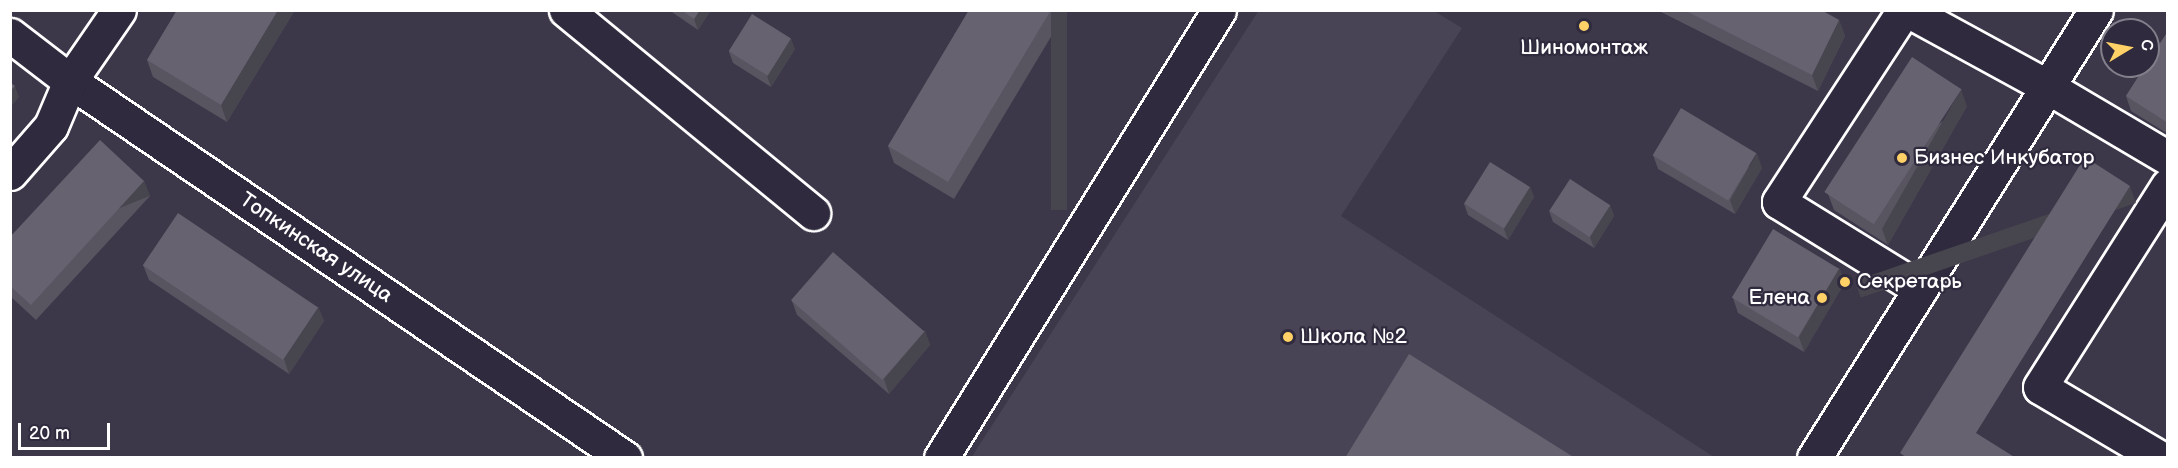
<!DOCTYPE html>
<meta charset="utf-8">
<style>
body{margin:0}
#map{position:relative;width:2178px;height:468px;overflow:hidden;background:#3c3749;font-family:"Balsamiq Sans",sans-serif}
div>[style]{position:absolute}
.built>*{inset:0;background:#494455}
.roads{filter:drop-shadow(2px 0 #fff) drop-shadow(-2px 0 #fff) drop-shadow(0 2px #fff) drop-shadow(0 -2px #fff)}
.minor>*{height:33px;margin:-16.5px;padding:0 16.5px;transform-origin:16.5px;border-radius:16.5px;background:#2f2a3d}
.wall>*{inset:0;background:#585460}
.shaded-wall>*{inset:0;background:#47454e;transform-origin:0 0}
.building>*{inset:0;background:#666270;transform-origin:0 0}
.dots>*{width:16px;height:16px;translate:-50% -50%;box-sizing:border-box;border:3px solid #2f2a3d;border-radius:50%}
span{translate:-50% -50%;white-space:nowrap;text-align:center;line-height:1.15;-webkit-text-stroke:4.5px #2f2a3d;paint-order:stroke}
.poi-label{font-size:21px;color:#fff}
.left{translate:0 -50%;text-align:left}
.right{translate:-100% -50%;text-align:right}
.street-label{font-size:21px;color:#fff}
.frame{position:absolute;inset:0;border:12px solid #fff;pointer-events:none}
.north{position:absolute;left:2100px;top:18px;width:60px;height:60px;box-sizing:border-box;background:#2f2a3d;border:2px solid #827f8b;border-radius:50%;rotate:80deg;font-size:16px;font-weight:700;line-height:24px;text-align:center;color:#fff}
.north::after{content:'';display:block;margin:auto;width:21px;height:27px;background:#ffd166;clip-path:polygon(50% 0,100% 100%,50% 72%,0 100%)}
.scale{position:absolute;left:18px;top:423px;width:92px;height:27px;box-sizing:border-box;border:3px solid #fff;border-top:0;padding-left:8px;font-size:18px;line-height:21px;white-space:nowrap;color:#fff;-webkit-text-stroke:4px #2f2a3d;paint-order:stroke}
</style>
<div id="map">
<div class="built">
<div style="clip-path:polygon(1259px 10px,1434px 11px,1462px 28px,1341px 216px,1714px 457px,971px 458px)"></div>
</div>
<div class="roads">
<div class="minor">
<div style="left:566px;top:10px;width:320px;rotate:39.4deg"></div>
<div style="left:1904px;top:10px;width:229px;rotate:123.1deg"></div>
<div style="left:1779px;top:202px;width:166px;rotate:31.7deg"></div>
<div style="left:1907px;top:10px;width:161px;rotate:28.6deg"></div>
<div style="left:2048px;top:87px;width:139px;rotate:30.6deg"></div>
<div style="left:10px;top:35px;width:76px;rotate:37.5deg"></div>
<div style="left:70px;top:81px;width:671px;rotate:34.19deg"></div>
<div style="left:10px;top:173px;width:62px;rotate:-48.9deg"></div>
<div style="left:51px;top:126px;width:49px;rotate:-67.1deg"></div>
<div style="left:70px;top:81px;width:86px;rotate:-55.4deg"></div>
<div style="left:941px;top:458px;width:527px;rotate:-58.18deg"></div>
<div style="left:1814px;top:458px;width:529px;rotate:-57.81deg"></div>
<div style="left:2160px;top:458px;width:139px;rotate:-149.4deg"></div>
<div style="left:2040px;top:387px;width:239px;rotate:-57.6deg"></div>
</div>
</div>
<div class="wall">
<div style="clip-path:polygon(177px 10px,295px 10px,227px 122px,153px 77px,147px 60px)"></div>
<div style="clip-path:polygon(669px 10px,711px 10px,698px 30px)"></div>
<div style="clip-path:polygon(969px 10px,1067px 10px,954px 199px,894px 163px,888px 146px)"></div>
<div style="clip-path:polygon(1657px 10px,1821px 10px,1839px 20px,1845px 36px,1818px 91px)"></div>
<div style="clip-path:polygon(2168px 31px,2168px 134px,2131px 111px,2126px 96px)"></div>
<div style="clip-path:polygon(795px 49px,771px 87px,733px 63px,729px 52px)"></div>
<div style="clip-path:polygon(1967px 106px,1888px 245px,1834px 210px,1828px 194px)"></div>
<div style="clip-path:polygon(1653px 155px,1762px 168px,1735px 214px,1658px 169px)"></div>
<div style="clip-path:polygon(144px 181px,150px 196px,36px 320px,10px 296px,10px 237px)"></div>
<div style="clip-path:polygon(1530px 187px,1534px 197px,1508px 240px,1468px 215px,1464px 204px)"></div>
<div style="clip-path:polygon(1610px 205px,1614px 216px,1594px 248px,1553px 222px,1549px 211px)"></div>
<div style="clip-path:polygon(143px 265px,318px 307px,324px 321px,289px 374px,149px 280px)"></div>
<div style="clip-path:polygon(1839px 268px,1845px 282px,1804px 352px,1738px 313px,1733px 298px)"></div>
<div style="clip-path:polygon(792px 301px,925px 331px,930px 345px,889px 394px,797px 315px)"></div>
</div>
<div class="shaded-wall">
<div style="clip-path:polygon(278px 10px,295px 10px,227px 122px,221px 105px)"></div>
<div style="clip-path:polygon(700px 10px,711px 10px,698px 30px,694px 19px)"></div>
<div style="left:1051px;top:10px;width:16px;height:200px"></div>
<div style="clip-path:polygon(1839px 20px,1845px 36px,1818px 91px,1812px 75px)"></div>
<div style="clip-path:polygon(791px 38px,795px 49px,771px 87px,767px 76px)"></div>
<div style="clip-path:polygon(15px 86px,19px 97px,10px 108px,10px 92px)"></div>
<div style="clip-path:polygon(1961px 89px,1967px 106px,1888px 245px,1882px 229px)"></div>
<div style="clip-path:polygon(1757px 153px,1762px 168px,1735px 214px,1730px 200px)"></div>
<div style="left:144px;top:181px;width:16px;height:168px;rotate:68deg"></div>
<div style="left:2130px;top:186px;width:18px;height:291px;rotate:71deg"></div>
<div style="clip-path:polygon(1530px 187px,1534px 197px,1508px 240px,1504px 229px)"></div>
<div style="clip-path:polygon(1610px 205px,1614px 216px,1594px 248px,1590px 237px)"></div>
<div style="clip-path:polygon(1839px 268px,1845px 282px,1804px 352px,1799px 337px)"></div>
<div style="clip-path:polygon(318px 307px,324px 321px,289px 374px,284px 359px)"></div>
<div style="clip-path:polygon(925px 331px,930px 345px,889px 394px,884px 379px)"></div>
</div>
<div class="building">
<div style="clip-path:polygon(177px 10px,278px 10px,221px 105px,147px 60px)"></div>
<div style="clip-path:polygon(681px 10px,700px 10px,694px 19px)"></div>
<div style="clip-path:polygon(969px 10px,1051px 10px,948px 182px,888px 146px)"></div>
<div style="clip-path:polygon(1684px 10px,1821px 10px,1839px 20px,1812px 75px)"></div>
<div style="left:752px;top:14px;width:46px;height:44px;rotate:32deg"></div>
<div style="clip-path:polygon(2168px 31px,2168px 123px,2126px 96px,2145px 66px,2148px 66px,2148px 62px)"></div>
<div style="left:1912px;top:57px;width:59px;height:161px;rotate:33deg"></div>
<div style="clip-path:polygon(10px 82px,15px 86px,10px 92px)"></div>
<div style="left:1681px;top:108px;width:88px;height:55px;rotate:31deg"></div>
<div style="clip-path:polygon(100px 140px,144px 181px,31px 305px,10px 286px,10px 237px)"></div>
<div style="clip-path:polygon(2085px 157px,2130px 186px,1976px 433px,2016px 458px,1907px 458px,1900px 453px)"></div>
<div style="left:1490px;top:162px;width:47px;height:49px;rotate:32deg"></div>
<div style="left:1570px;top:179px;width:48px;height:38px;rotate:33deg"></div>
<div style="left:178px;top:213px;width:169px;height:63px;rotate:34deg"></div>
<div style="left:1773px;top:229px;width:77px;height:80px;rotate:31deg"></div>
<div style="left:833px;top:252px;width:121px;height:64px;rotate:41deg"></div>
<div style="clip-path:polygon(1409px 354px,1575px 458px,1345px 458px)"></div>
</div>
<div class="dots">
<div style="left:1584px;top:26px;background:#ffd166"></div>
<div style="left:1902px;top:158px;background:#ffd166"></div>
<div style="left:1845px;top:282px;background:#ffd166"></div>
<div style="left:1822px;top:298px;background:#ffd166"></div>
<div style="left:1288px;top:337px;background:#ffd166"></div>
</div>
<div class="poi-label">
<span style="left:1584px;top:48px">Шиномонтаж</span>
<span class="left" style="left:1914px;top:158px">Бизнес Инкубатор</span>
<span class="left" style="left:1857px;top:282px">Секретарь</span>
<span class="right" style="left:1810px;top:298px">Елена</span>
<span class="left" style="left:1300px;top:337px">Школа №2</span>
</div>
<div class="street-label">
<span style="left:316px;top:248px;rotate:34deg">Топкинская улица</span>
</div>
<div class="frame"></div>
<div class="north">С</div>
<div class="scale">20 m</div>
</div>
